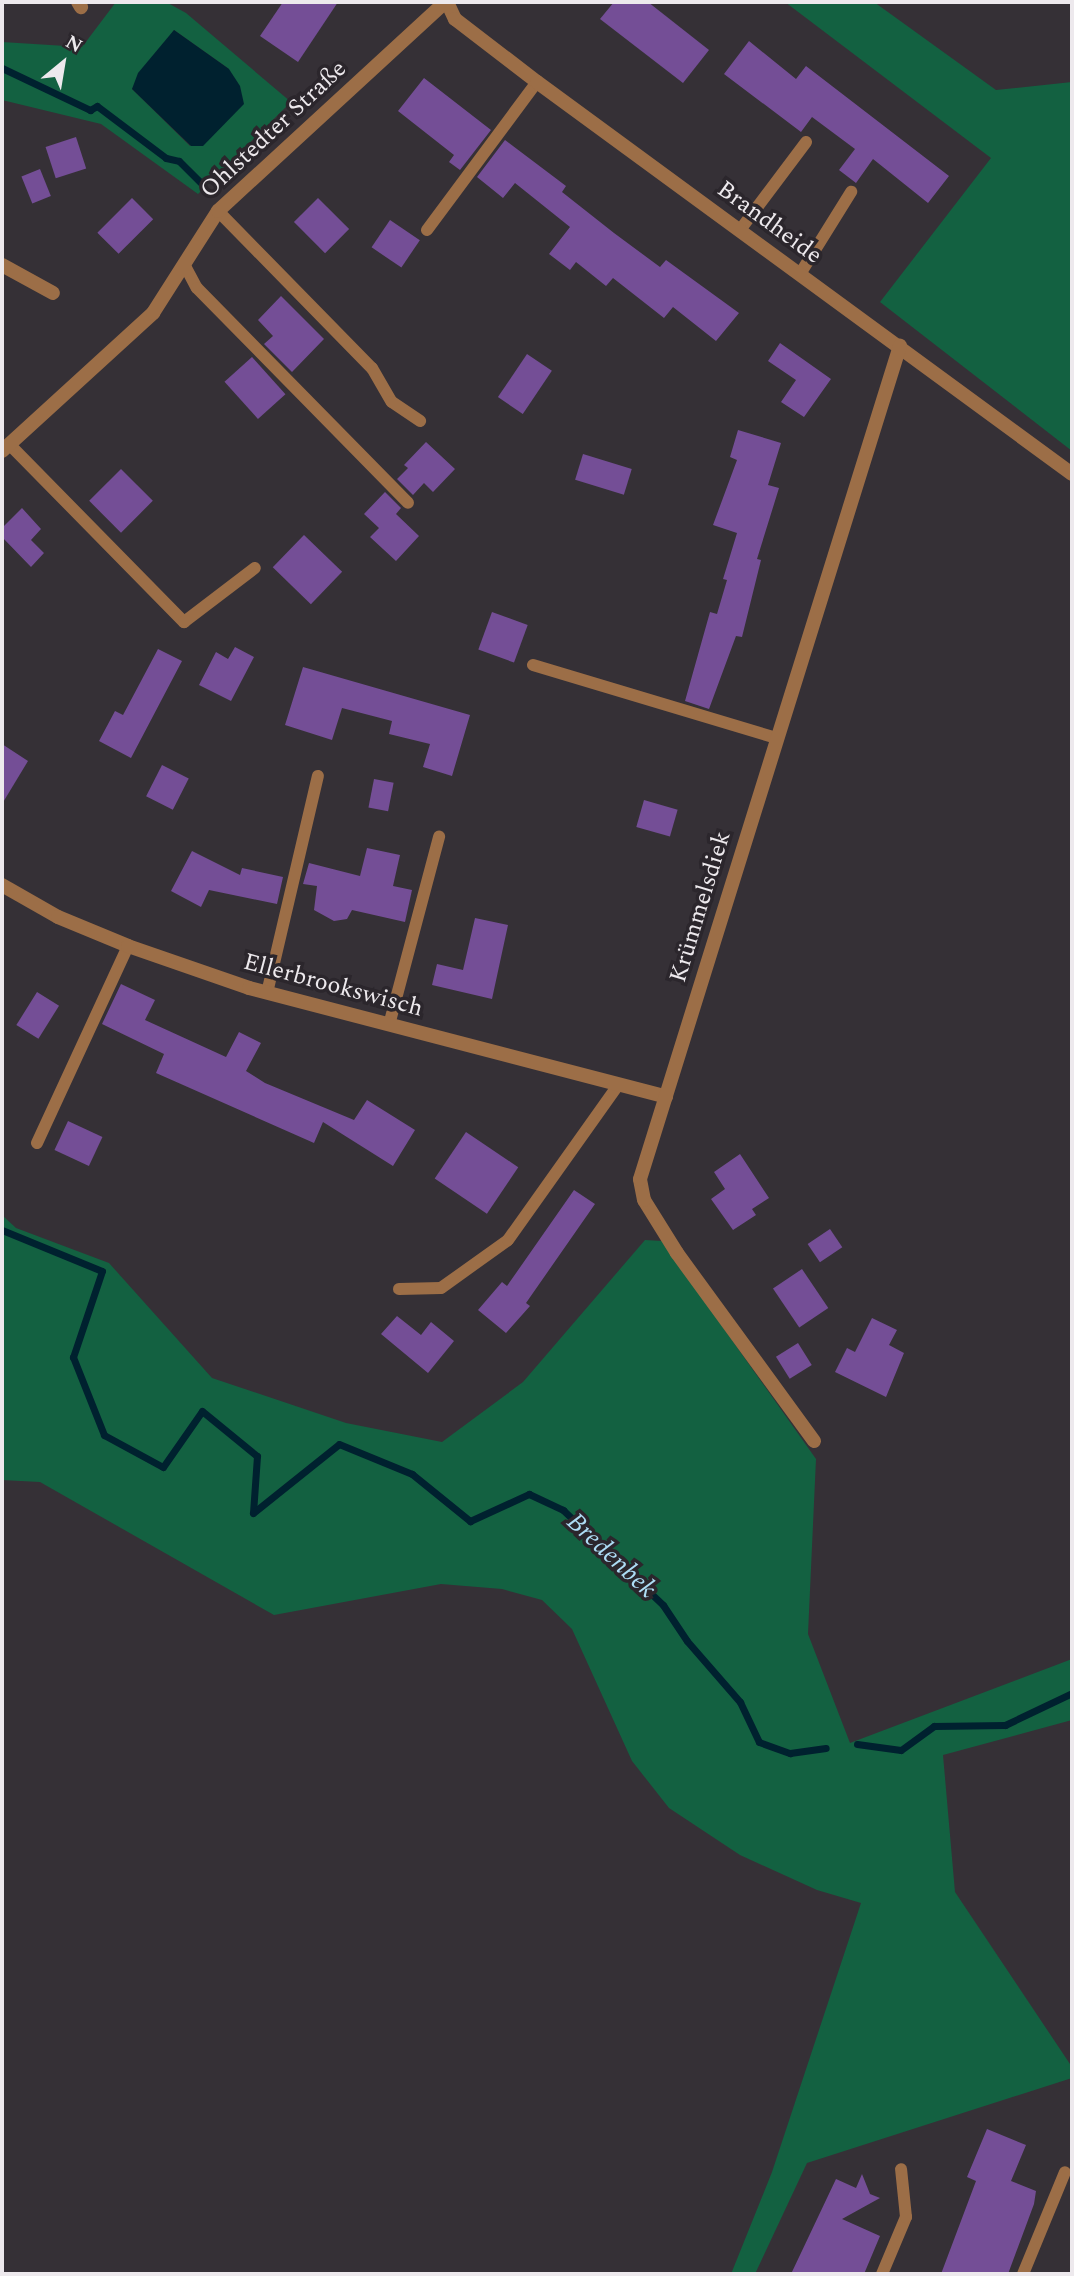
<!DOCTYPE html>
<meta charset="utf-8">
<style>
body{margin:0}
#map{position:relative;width:1074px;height:2276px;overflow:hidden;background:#353036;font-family:Spectral,serif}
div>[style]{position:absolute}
.green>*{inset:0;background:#136141}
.water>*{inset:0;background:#00212f}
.stream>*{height:7px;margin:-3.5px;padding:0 3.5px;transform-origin:3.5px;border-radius:3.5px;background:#00212f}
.building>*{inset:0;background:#744e96;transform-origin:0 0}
.lane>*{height:12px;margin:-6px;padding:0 6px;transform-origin:6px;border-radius:6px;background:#9c6e47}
.street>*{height:14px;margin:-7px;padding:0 7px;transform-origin:7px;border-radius:7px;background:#9c6e47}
span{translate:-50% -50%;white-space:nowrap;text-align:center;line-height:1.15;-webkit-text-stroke:7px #2b262c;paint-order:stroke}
.street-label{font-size:24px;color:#ede9ed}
.water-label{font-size:26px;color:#addcf4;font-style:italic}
.frame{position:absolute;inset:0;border:4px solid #ede9ed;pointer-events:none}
.north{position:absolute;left:28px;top:28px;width:70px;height:70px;-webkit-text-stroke:5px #2b262c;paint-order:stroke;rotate:30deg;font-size:19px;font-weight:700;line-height:28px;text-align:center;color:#ede9ed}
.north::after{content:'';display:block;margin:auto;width:24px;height:32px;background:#ede9ed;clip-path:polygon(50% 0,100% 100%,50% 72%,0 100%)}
</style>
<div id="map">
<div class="green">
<div style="clip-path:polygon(evenodd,116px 2px,166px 2px,186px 13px,291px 102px,198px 194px,101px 124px,2px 100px,2px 42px,82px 47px,116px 2px,174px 30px,229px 69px,190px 146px,132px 89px,174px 30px)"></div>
<div style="clip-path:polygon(785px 2px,874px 2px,996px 90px,1072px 82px,1072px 451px,880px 302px,991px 158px)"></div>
<div style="clip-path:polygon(2px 1215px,16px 1228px,109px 1263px,212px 1378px,346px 1423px,442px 1442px,523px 1382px,645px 1240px,662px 1241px,816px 1459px,808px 1634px,850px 1743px,1072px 1659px,1072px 1720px,943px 1755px,955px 1892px,1072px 2067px,1072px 2078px,807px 2163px,755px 2274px,731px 2274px,772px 2172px,861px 1903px,817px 1890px,740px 1855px,669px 1808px,632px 1761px,572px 1629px,542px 1600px,502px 1589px,441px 1584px,274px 1615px,40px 1482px,2px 1480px)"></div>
</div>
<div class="water">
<div style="clip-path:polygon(174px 30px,229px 69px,240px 86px,244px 104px,203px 146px,191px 146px,132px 89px,138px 73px)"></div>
</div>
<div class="stream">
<div style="left:2px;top:68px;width:98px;rotate:25.5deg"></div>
<div style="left:90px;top:110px;width:8px;rotate:-30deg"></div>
<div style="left:97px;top:106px;width:86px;rotate:37deg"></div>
<div style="left:166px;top:158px;width:13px;rotate:13deg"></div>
<div style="left:179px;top:161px;width:33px;rotate:45deg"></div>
<div style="left:2px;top:1230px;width:108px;rotate:22.3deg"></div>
<div style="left:102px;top:1271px;width:91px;rotate:108.6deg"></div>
<div style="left:73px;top:1357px;width:84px;rotate:68.3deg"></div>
<div style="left:104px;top:1435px;width:67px;rotate:28.5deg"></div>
<div style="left:163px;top:1467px;width:68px;rotate:-55.1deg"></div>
<div style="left:202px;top:1411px;width:71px;rotate:39.3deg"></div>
<div style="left:257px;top:1456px;width:57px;rotate:94deg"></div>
<div style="left:253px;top:1513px;width:110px;rotate:-38.7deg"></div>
<div style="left:339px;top:1444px;width:79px;rotate:22.3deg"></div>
<div style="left:412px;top:1474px;width:75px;rotate:39deg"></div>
<div style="left:470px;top:1521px;width:65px;rotate:-24.6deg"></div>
<div style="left:529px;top:1494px;width:38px;rotate:25deg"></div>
<div style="left:563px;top:1510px;width:138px;rotate:43.5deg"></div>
<div style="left:663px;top:1605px;width:43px;rotate:56.3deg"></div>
<div style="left:687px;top:1641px;width:81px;rotate:49deg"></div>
<div style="left:740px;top:1702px;width:44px;rotate:64.6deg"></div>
<div style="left:759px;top:1742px;width:33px;rotate:20deg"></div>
<div style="left:790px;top:1753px;width:36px;rotate:-8deg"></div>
<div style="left:857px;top:1744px;width:44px;rotate:7.8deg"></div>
<div style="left:901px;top:1750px;width:41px;rotate:-36deg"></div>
<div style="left:934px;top:1726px;width:71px;rotate:-0.8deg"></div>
<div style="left:1005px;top:1725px;width:74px;rotate:-25.5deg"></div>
</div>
<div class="building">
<div style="clip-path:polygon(283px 2px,338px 2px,298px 62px,260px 36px)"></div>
<div style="clip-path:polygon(614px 2px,648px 2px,709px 50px,683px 83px,600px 19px)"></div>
<div style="clip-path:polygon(749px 41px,796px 79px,806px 66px,949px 176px,928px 203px,873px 159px,856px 183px,839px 170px,855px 149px,812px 117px,801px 132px,724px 74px)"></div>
<div style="clip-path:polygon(424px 78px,491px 130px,460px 170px,449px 162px,454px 155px,398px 111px)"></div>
<div style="left:76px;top:137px;width:33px;height:32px;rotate:72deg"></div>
<div style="clip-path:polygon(505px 140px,566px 186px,562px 192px,614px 233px,660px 267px,666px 260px,739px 313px,716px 341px,673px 307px,664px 318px,613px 278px,606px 286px,576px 262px,570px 270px,549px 254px,570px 227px,515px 183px,503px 198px,477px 177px)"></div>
<div style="left:40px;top:169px;width:29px;height:20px;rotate:68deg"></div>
<div style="left:132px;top:198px;width:30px;height:49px;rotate:45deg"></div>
<div style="left:318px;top:198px;width:44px;height:34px;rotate:45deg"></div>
<div style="left:390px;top:220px;width:36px;height:33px;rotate:34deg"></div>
<div style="clip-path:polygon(281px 296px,324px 339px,292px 372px,264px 344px,273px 336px,258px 320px)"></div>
<div style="clip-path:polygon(780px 343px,831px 379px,804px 417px,781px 402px,796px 380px,768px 361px)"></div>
<div style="left:527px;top:354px;width:30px;height:52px;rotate:34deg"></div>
<div style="left:252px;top:357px;width:50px;height:37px;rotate:48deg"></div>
<div style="clip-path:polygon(738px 430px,781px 443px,768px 485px,779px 488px,757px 559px,761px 560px,742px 637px,736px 636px,709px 709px,685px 701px,710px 612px,717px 614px,727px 580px,723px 579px,737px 533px,713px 525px,737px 460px,730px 457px)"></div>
<div style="clip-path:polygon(426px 442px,455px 469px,433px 492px,424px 483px,413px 495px,397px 479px,408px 468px,404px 465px)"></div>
<div style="left:583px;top:454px;width:51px;height:27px;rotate:17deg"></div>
<div style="left:121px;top:469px;width:45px;height:45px;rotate:45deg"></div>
<div style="clip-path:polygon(385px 492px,401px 508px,396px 514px,419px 536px,396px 561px,370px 537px,379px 528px,364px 514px)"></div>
<div style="clip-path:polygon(22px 508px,41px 529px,31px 540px,44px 553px,31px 567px,2px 537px,2px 528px)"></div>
<div style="left:304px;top:535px;width:53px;height:45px;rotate:44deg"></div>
<div style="left:492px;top:612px;width:38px;height:40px;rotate:20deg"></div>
<div style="clip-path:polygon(235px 647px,254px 657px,231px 701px,199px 685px,216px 652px,228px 659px)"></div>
<div style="clip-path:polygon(158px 649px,182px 661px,131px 758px,99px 741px,115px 711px,123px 715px)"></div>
<div style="clip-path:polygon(303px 667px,470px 715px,452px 776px,423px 767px,430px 744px,389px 734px,392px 721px,342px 708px,332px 740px,285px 725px)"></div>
<div style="clip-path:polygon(2px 744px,28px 761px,2px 804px)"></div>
<div style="left:162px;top:765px;width:30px;height:35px;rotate:27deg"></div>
<div style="left:374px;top:779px;width:20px;height:29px;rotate:11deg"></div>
<div style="left:644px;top:800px;width:35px;height:28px;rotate:16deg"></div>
<div style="clip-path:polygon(367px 848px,400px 855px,393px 886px,412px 890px,405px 922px,352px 910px,347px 919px,334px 921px,314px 910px,317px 886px,303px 884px,309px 863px,360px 876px)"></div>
<div style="clip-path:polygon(192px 851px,240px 875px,242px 868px,283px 877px,277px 904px,209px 890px,201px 907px,171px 891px)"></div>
<div style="clip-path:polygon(475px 918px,508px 925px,492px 999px,432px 985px,437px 964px,463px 970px)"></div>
<div style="clip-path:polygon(121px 984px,155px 1000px,145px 1020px,226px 1057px,239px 1032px,261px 1043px,246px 1071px,265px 1083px,354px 1120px,367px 1100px,415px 1130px,393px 1166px,323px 1122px,314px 1143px,156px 1073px,164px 1054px,102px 1024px)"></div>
<div style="left:37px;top:992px;width:26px;height:39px;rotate:32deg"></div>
<div style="left:68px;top:1121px;width:38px;height:32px;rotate:25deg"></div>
<div style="left:466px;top:1132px;width:63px;height:56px;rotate:34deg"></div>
<div style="clip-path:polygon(740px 1154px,769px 1198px,752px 1209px,756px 1215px,733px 1230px,711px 1199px,725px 1189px,714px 1172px)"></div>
<div style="clip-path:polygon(574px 1190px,595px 1204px,526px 1303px,530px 1306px,506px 1333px,478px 1310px,502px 1282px,507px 1286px)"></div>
<div style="left:830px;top:1229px;width:22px;height:27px;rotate:56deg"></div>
<div style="left:802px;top:1269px;width:47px;height:35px;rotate:56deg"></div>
<div style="clip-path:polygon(397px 1316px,421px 1335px,431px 1322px,454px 1341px,428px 1373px,381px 1334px)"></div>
<div style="clip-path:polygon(872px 1318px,897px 1330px,889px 1345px,904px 1353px,886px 1397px,835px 1372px,847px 1348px,855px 1352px)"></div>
<div style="left:798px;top:1343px;width:26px;height:26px;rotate:58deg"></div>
<div style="clip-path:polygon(987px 2129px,1026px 2145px,1011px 2181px,1036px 2191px,1034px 2204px,1008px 2274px,941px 2274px,976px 2181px,967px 2177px)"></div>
<div style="clip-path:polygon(862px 2174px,870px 2194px,880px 2198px,842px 2219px,880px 2236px,864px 2274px,791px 2274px,836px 2179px,856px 2188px)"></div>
</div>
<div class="lane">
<div style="left:218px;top:211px;width:220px;rotate:45.6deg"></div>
<div style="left:372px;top:368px;width:39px;rotate:60deg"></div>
<div style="left:392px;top:402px;width:34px;rotate:34deg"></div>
<div style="left:427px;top:230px;width:184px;rotate:-53.4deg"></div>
<div style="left:740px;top:230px;width:110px;rotate:-53.1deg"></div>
<div style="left:184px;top:264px;width:27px;rotate:62deg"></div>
<div style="left:197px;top:288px;width:301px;rotate:45.5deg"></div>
<div style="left:800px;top:274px;width:97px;rotate:-58.1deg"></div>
<div style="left:11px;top:446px;width:247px;rotate:45.5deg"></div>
<div style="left:184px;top:622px;width:89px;rotate:-37.3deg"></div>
<div style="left:533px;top:665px;width:255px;rotate:16.7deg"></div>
<div style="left:267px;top:993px;width:223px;rotate:-76.8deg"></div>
<div style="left:389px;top:1025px;width:195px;rotate:-75.1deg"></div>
<div style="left:37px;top:1143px;width:217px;rotate:-65.2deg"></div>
<div style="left:399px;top:1289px;width:42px;rotate:-1.4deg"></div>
<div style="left:441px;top:1288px;width:82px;rotate:-35.6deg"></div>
<div style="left:508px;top:1240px;width:190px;rotate:-54.6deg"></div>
<div style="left:882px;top:2274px;width:62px;rotate:-67.2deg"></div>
<div style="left:906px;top:2217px;width:48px;rotate:-95.9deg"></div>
<div style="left:1023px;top:2274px;width:110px;rotate:-67.6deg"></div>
</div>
<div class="street">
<div style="left:78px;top:2px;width:6px;rotate:59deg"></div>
<div style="left:447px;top:2px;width:19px;rotate:65deg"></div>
<div style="left:455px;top:19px;width:103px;rotate:37.5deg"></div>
<div style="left:537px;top:82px;width:663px;rotate:36.23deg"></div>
<div style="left:2px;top:265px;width:58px;rotate:28.8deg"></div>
<div style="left:2px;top:451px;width:205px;rotate:-42.4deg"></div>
<div style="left:153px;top:313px;width:121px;rotate:-57.5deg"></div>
<div style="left:218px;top:211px;width:309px;rotate:-42.6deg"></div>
<div style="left:2px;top:885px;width:64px;rotate:29.7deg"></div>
<div style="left:58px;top:917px;width:76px;rotate:22.5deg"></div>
<div style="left:128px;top:946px;width:128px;rotate:19.1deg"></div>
<div style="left:249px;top:988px;width:431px;rotate:14.6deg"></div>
<div style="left:814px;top:1441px;width:233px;rotate:-126.1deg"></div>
<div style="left:677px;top:1253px;width:62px;rotate:-121.9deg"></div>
<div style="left:644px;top:1200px;width:21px;rotate:-101deg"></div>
<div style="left:640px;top:1179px;width:873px;rotate:-72.67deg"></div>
</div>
<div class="street-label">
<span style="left:274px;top:130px;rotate:-43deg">Ohlstedter Straße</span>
<span style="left:769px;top:223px;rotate:36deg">Brandheide</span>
<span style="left:701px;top:907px;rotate:-73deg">Krümmelsdiek</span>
<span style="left:333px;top:986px;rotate:15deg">Ellerbrookswisch</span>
</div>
<div class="water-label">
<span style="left:611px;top:1556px;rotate:43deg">Bredenbek</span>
</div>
<div class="frame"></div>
<div class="north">N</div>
</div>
